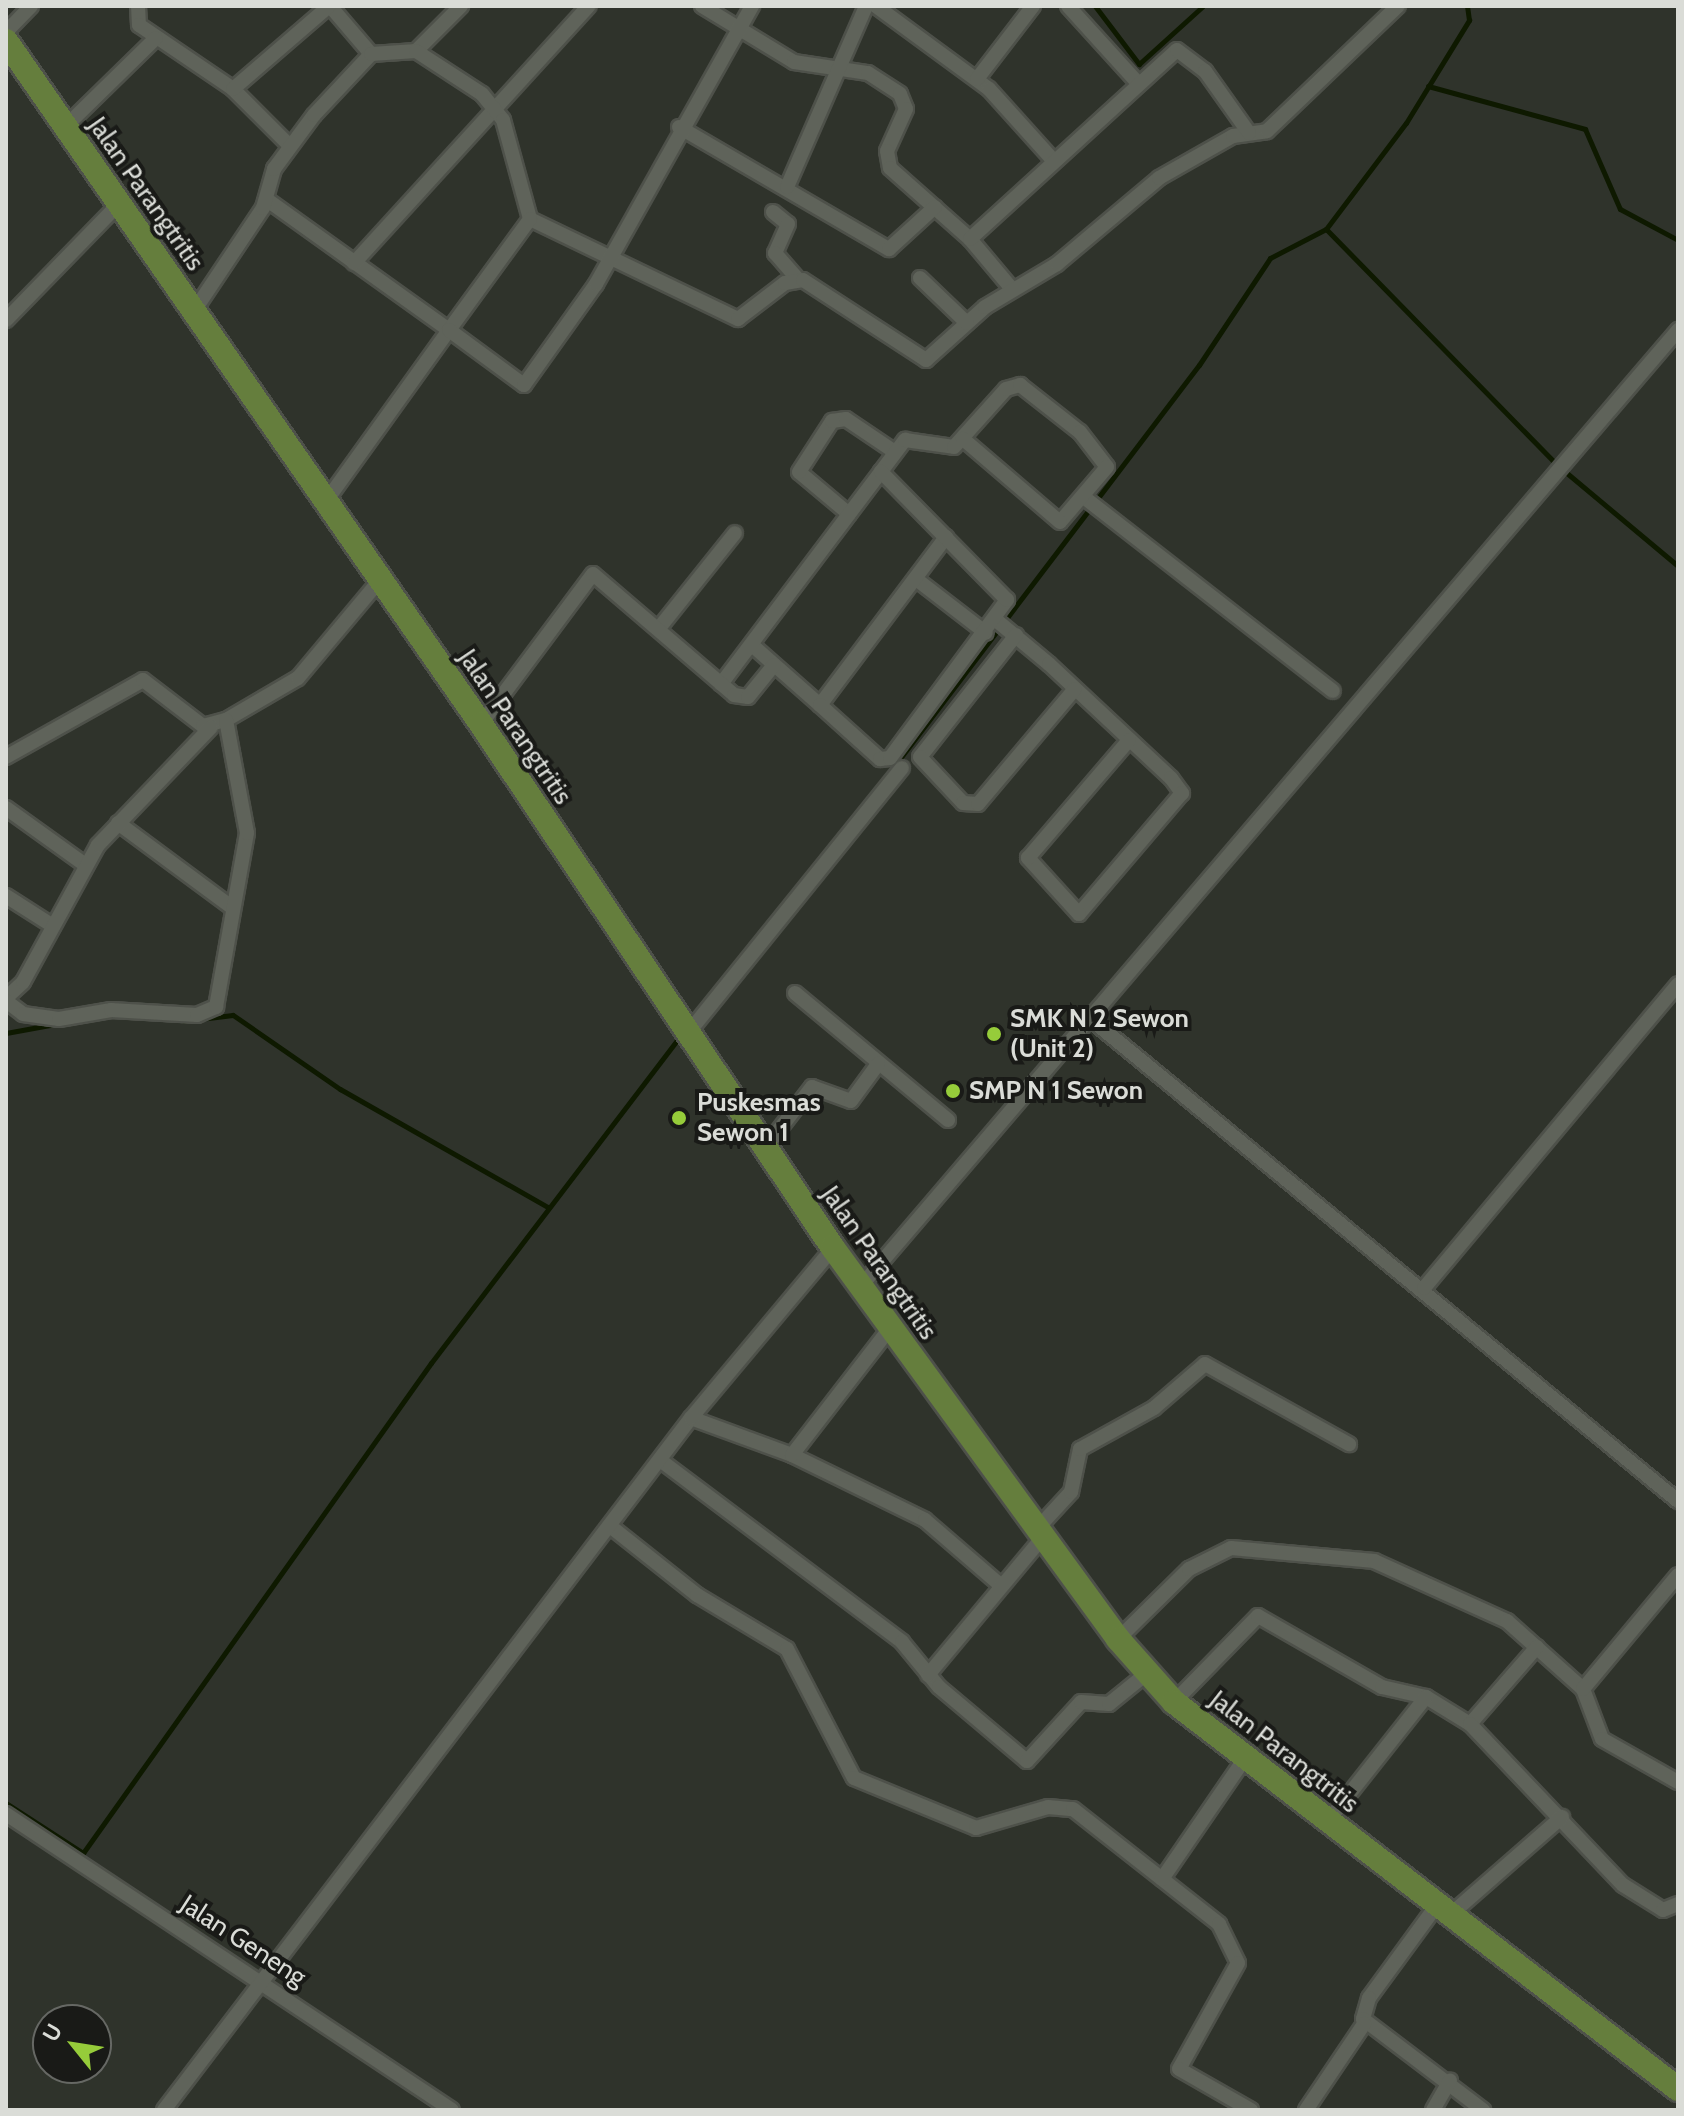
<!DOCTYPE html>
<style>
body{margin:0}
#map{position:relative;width:1684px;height:2116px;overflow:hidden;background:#2f332b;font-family:Cabin,sans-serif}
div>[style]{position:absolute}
.stream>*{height:5px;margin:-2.5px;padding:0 2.5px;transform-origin:2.5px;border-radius:2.5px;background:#0e1900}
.roads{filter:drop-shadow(2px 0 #4e514a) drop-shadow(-2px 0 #4e514a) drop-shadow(0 2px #4e514a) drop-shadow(0 -2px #4e514a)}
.minor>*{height:14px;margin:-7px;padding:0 7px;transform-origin:7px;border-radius:7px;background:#5f635a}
.primary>*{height:24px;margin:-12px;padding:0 12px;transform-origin:12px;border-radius:12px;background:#657e3d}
.dots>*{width:22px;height:22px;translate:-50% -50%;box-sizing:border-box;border:4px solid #191a17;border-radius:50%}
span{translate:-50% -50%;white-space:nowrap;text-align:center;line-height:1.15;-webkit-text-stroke:8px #191a17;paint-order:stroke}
.street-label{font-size:26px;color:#dadcd7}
.poi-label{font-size:26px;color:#dadcd7;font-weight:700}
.left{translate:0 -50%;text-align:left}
.frame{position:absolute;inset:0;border:8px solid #dadcd7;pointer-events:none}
.north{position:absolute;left:32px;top:2004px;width:80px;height:80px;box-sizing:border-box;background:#191a17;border:2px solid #666864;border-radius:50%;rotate:300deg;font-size:22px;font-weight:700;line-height:32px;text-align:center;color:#dadcd7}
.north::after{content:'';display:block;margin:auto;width:28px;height:36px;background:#96cc3a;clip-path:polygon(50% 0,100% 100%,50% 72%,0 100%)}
</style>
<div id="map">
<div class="stream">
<div style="left:1095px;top:6px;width:73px;rotate:52.8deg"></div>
<div style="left:1139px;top:64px;width:86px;rotate:-42.2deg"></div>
<div style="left:1428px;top:86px;width:163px;rotate:15.3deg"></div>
<div style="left:1585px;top:129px;width:87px;rotate:66.4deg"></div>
<div style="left:1620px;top:209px;width:66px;rotate:28.1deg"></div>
<div style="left:1326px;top:229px;width:329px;rotate:45.6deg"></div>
<div style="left:1556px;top:464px;width:159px;rotate:39.9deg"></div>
<div style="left:876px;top:790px;width:534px;rotate:-52.77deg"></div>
<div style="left:1199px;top:365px;width:128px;rotate:-56.4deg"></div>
<div style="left:1270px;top:258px;width:63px;rotate:-27.4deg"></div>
<div style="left:1326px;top:229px;width:133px;rotate:-53deg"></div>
<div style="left:1406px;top:123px;width:121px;rotate:-58.5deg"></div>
<div style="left:1469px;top:20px;width:14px;rotate:-98deg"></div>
<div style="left:184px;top:1021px;width:49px;rotate:-7deg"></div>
<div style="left:233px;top:1015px;width:130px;rotate:34.7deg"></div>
<div style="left:340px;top:1089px;width:239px;rotate:29.6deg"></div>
<div style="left:6px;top:1033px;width:50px;rotate:-10.4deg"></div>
<div style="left:6px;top:1803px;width:92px;rotate:33deg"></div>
<div style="left:83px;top:1853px;width:601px;rotate:-54.62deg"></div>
<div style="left:431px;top:1363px;width:409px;rotate:-52.7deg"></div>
</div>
<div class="roads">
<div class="minor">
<div style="left:138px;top:6px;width:19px;rotate:87deg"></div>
<div style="left:139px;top:25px;width:114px;rotate:34.2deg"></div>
<div style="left:233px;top:89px;width:79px;rotate:45deg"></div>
<div style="left:330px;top:6px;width:63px;rotate:49.5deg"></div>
<div style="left:702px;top:6px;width:108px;rotate:31.3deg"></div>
<div style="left:794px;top:62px;width:75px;rotate:8.5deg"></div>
<div style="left:868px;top:73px;width:38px;rotate:33deg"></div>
<div style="left:900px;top:94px;width:16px;rotate:68deg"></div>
<div style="left:906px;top:109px;width:46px;rotate:114.3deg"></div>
<div style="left:887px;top:151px;width:17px;rotate:80deg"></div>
<div style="left:890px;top:168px;width:107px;rotate:41.6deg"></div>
<div style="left:970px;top:239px;width:65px;rotate:50deg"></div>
<div style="left:876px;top:6px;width:140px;rotate:36.3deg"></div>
<div style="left:989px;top:89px;width:96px;rotate:48deg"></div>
<div style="left:1068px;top:6px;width:101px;rotate:47.8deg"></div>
<div style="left:6px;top:32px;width:36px;rotate:-46deg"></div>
<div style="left:416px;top:51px;width:64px;rotate:-45deg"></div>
<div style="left:977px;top:79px;width:92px;rotate:-52.5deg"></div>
<div style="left:233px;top:89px;width:127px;rotate:-40.8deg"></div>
<div style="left:65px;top:127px;width:127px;rotate:-44.4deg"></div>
<div style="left:679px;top:127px;width:243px;rotate:30.2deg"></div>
<div style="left:889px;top:249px;width:62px;rotate:-42.4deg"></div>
<div style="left:787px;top:187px;width:197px;rotate:-66.4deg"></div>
<div style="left:266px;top:199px;width:225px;rotate:35.6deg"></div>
<div style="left:449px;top:330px;width:211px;rotate:125.7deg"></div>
<div style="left:773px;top:212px;width:19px;rotate:39deg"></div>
<div style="left:788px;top:224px;width:32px;rotate:114deg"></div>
<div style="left:775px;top:253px;width:35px;rotate:49deg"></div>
<div style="left:530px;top:219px;width:231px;rotate:25.7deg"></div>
<div style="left:738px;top:319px;width:59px;rotate:-37.5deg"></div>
<div style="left:785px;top:283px;width:18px;rotate:-9deg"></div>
<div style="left:803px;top:280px;width:147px;rotate:33deg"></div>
<div style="left:926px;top:360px;width:79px;rotate:-41.9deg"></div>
<div style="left:985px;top:307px;width:84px;rotate:-30.8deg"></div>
<div style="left:1057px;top:264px;width:133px;rotate:-40.1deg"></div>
<div style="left:1159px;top:178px;width:85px;rotate:-29.6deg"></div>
<div style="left:1233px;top:136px;width:34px;rotate:-8deg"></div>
<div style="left:1267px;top:131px;width:181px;rotate:-43.7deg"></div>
<div style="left:970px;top:239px;width:280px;rotate:-42.4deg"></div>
<div style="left:1177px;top:50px;width:35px;rotate:37deg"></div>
<div style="left:1205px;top:71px;width:76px;rotate:54.6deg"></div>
<div style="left:354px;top:263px;width:348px;rotate:-47.6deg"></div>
<div style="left:920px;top:278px;width:65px;rotate:43.8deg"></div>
<div style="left:194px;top:311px;width:124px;rotate:-56.2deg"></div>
<div style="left:263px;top:208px;width:41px;rotate:-74.2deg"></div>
<div style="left:274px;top:169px;width:67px;rotate:-53.5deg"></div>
<div style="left:314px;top:115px;width:83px;rotate:-46.9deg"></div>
<div style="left:371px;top:54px;width:45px;rotate:-3.8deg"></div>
<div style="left:416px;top:51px;width:79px;rotate:33.1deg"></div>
<div style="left:482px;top:94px;width:33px;rotate:51deg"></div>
<div style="left:503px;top:120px;width:103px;rotate:74.7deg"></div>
<div style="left:530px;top:219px;width:137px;rotate:126.1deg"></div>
<div style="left:449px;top:330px;width:93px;rotate:36.3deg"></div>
<div style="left:524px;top:385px;width:124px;rotate:-54.5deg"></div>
<div style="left:596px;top:284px;width:319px;rotate:-60.7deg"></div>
<div style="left:6px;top:320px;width:162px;rotate:-45.8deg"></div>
<div style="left:1085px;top:498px;width:314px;rotate:37.9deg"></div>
<div style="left:849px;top:514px;width:65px;rotate:-140deg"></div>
<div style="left:799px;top:472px;width:61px;rotate:-57.1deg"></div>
<div style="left:832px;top:421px;width:14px;rotate:-8deg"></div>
<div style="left:846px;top:419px;width:59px;rotate:34deg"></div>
<div style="left:916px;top:579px;width:88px;rotate:37.6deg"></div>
<div style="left:996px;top:620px;width:69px;rotate:39.7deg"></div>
<div style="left:1049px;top:664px;width:167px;rotate:43.1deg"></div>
<div style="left:1171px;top:778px;width:19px;rotate:54deg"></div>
<div style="left:1182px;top:793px;width:159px;rotate:130.4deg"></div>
<div style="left:1079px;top:914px;width:76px;rotate:-132.3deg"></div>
<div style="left:1028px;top:858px;width:155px;rotate:-49.4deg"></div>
<div style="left:660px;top:627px;width:120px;rotate:-51.4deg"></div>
<div style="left:1016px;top:635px;width:155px;rotate:128.2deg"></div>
<div style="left:920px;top:757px;width:63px;rotate:46.9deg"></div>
<div style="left:963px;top:803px;width:15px;rotate:4deg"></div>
<div style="left:978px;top:804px;width:150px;rotate:-49.9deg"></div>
<div style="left:752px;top:645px;width:91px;rotate:41.4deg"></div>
<div style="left:820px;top:705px;width:210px;rotate:-53.1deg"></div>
<div style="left:721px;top:684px;width:306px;rotate:-53deg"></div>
<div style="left:905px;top:440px;width:49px;rotate:8.1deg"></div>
<div style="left:954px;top:447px;width:78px;rotate:-48.1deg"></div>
<div style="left:1006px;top:389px;width:15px;rotate:-16deg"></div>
<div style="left:1020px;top:385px;width:76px;rotate:38.1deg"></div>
<div style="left:1080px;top:432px;width:44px;rotate:52.4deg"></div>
<div style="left:1107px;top:467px;width:72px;rotate:130.5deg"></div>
<div style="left:1060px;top:522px;width:128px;rotate:-139.4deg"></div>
<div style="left:820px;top:705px;width:81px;rotate:42deg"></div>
<div style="left:880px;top:759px;width:10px;rotate:-6deg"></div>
<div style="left:890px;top:758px;width:197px;rotate:-53.5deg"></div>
<div style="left:1007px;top:600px;width:180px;rotate:-134.5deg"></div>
<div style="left:481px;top:724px;width:187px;rotate:-53.3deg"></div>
<div style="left:593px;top:574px;width:186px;rotate:40.6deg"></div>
<div style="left:734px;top:695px;width:14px;rotate:8deg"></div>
<div style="left:748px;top:697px;width:41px;rotate:-50.9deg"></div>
<div style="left:6px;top:757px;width:157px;rotate:-29.3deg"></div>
<div style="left:143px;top:680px;width:76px;rotate:37.5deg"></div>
<div style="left:203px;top:726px;width:24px;rotate:-15deg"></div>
<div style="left:226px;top:720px;width:83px;rotate:-30.3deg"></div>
<div style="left:298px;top:678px;width:128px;rotate:-50.1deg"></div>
<div style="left:6px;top:808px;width:96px;rotate:35.7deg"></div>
<div style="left:118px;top:823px;width:143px;rotate:36.5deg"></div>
<div style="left:6px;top:896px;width:56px;rotate:32.6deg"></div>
<div style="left:795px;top:993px;width:199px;rotate:39.7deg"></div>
<div style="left:6px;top:998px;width:23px;rotate:-43deg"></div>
<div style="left:23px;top:982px;width:156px;rotate:-61.3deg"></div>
<div style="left:98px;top:845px;width:163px;rotate:-46.2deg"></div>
<div style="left:6px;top:1001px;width:21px;rotate:37deg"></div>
<div style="left:23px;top:1014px;width:36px;rotate:8deg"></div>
<div style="left:59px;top:1019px;width:53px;rotate:-9.8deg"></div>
<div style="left:111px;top:1010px;width:86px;rotate:3.3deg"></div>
<div style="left:197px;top:1015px;width:21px;rotate:-23deg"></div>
<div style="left:216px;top:1007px;width:177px;rotate:-79.9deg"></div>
<div style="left:247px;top:833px;width:115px;rotate:-100.5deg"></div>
<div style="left:1093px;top:1021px;width:757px;rotate:39.37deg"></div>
<div style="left:689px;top:1032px;width:339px;rotate:-51.1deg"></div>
<div style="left:765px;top:1148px;width:77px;rotate:-52.4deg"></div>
<div style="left:812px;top:1087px;width:41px;rotate:19.7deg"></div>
<div style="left:851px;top:1101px;width:46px;rotate:-53.9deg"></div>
<div style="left:861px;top:1286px;width:1258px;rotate:-49.48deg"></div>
<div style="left:1424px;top:1288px;width:396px;rotate:-50.1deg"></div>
<div style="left:691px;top:1418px;width:108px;rotate:20.1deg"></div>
<div style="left:792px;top:1455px;width:148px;rotate:26deg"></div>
<div style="left:925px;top:1520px;width:96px;rotate:40.8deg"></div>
<div style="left:792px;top:1455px;width:160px;rotate:-52.3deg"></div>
<div style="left:660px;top:1460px;width:303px;rotate:36.9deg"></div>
<div style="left:902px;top:1642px;width:58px;rotate:50.6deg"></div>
<div style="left:939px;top:1687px;width:115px;rotate:40.1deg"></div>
<div style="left:1027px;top:1761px;width:80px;rotate:-47.5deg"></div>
<div style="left:1081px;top:1702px;width:28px;rotate:4deg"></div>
<div style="left:1109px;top:1704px;width:48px;rotate:-39deg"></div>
<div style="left:610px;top:1526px;width:111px;rotate:38.4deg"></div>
<div style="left:697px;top:1595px;width:105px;rotate:31deg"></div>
<div style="left:787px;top:1649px;width:145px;rotate:62.6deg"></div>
<div style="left:854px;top:1778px;width:132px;rotate:22.3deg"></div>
<div style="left:976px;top:1828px;width:75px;rotate:-16.3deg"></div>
<div style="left:1048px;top:1807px;width:25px;rotate:5deg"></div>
<div style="left:1073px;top:1809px;width:186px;rotate:38.2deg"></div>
<div style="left:1219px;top:1924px;width:43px;rotate:64deg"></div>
<div style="left:1238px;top:1963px;width:121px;rotate:119.1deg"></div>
<div style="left:1179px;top:2069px;width:83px;rotate:29.7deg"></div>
<div style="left:1036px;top:1530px;width:52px;rotate:-47.4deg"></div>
<div style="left:1071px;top:1492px;width:44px;rotate:-78.2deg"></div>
<div style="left:1080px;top:1449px;width:85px;rotate:-29deg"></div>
<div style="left:1154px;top:1408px;width:67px;rotate:-40.8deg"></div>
<div style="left:1205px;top:1364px;width:165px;rotate:29.1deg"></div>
<div style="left:1118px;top:1639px;width:100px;rotate:-44.6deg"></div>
<div style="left:1189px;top:1569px;width:47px;rotate:-26.6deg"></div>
<div style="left:1231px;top:1548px;width:144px;rotate:5.2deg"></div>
<div style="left:1374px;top:1561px;width:146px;rotate:24.3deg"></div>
<div style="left:1507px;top:1621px;width:102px;rotate:41.8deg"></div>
<div style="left:1583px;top:1689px;width:53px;rotate:69.2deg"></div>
<div style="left:1602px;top:1739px;width:87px;rotate:29.5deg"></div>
<div style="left:928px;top:1675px;width:178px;rotate:-50.2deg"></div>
<div style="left:1583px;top:1689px;width:148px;rotate:-50.2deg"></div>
<div style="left:1174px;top:1702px;width:120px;rotate:-45.7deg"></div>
<div style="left:1258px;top:1616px;width:143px;rotate:29.8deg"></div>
<div style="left:1382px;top:1687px;width:45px;rotate:12.8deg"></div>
<div style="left:1426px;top:1697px;width:52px;rotate:31.5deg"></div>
<div style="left:1470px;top:1724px;width:102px;rotate:-49deg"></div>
<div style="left:1470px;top:1724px;width:222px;rotate:46.5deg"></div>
<div style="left:1623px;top:1885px;width:47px;rotate:32deg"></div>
<div style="left:1663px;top:1910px;width:16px;rotate:-22deg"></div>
<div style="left:6px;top:1814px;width:535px;rotate:33.57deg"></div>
<div style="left:1328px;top:1821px;width:158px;rotate:-51.7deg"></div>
<div style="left:1162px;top:1879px;width:148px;rotate:-55.5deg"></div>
<div style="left:1437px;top:1905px;width:115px;rotate:126.2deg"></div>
<div style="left:1369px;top:1998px;width:22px;rotate:106deg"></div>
<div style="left:1363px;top:2019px;width:151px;rotate:37.2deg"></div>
<div style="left:1450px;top:1915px;width:149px;rotate:-41.2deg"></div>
<div style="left:164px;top:2110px;width:870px;rotate:-52.71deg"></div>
<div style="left:691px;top:1418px;width:222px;rotate:-50.1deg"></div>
<div style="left:1306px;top:2110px;width:104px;rotate:-56deg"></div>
<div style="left:1433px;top:2110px;width:34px;rotate:-60deg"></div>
</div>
<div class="primary">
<div style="left:6px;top:41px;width:832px;rotate:55.18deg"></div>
<div style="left:481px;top:724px;width:631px;rotate:56.11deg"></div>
<div style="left:833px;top:1248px;width:484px;rotate:53.9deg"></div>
<div style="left:1118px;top:1639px;width:84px;rotate:48.4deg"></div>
<div style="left:1174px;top:1702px;width:635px;rotate:37.52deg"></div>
</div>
</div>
<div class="dots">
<div style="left:994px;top:1034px;background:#96cc3a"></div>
<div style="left:953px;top:1091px;background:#96cc3a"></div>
<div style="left:679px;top:1118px;background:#96cc3a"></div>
</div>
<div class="street-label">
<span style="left:146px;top:194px;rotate:55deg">Jalan Parangtritis</span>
<span style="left:515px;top:727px;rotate:56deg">Jalan Parangtritis</span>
<span style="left:879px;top:1263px;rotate:55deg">Jalan Parangtritis</span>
<span style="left:1284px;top:1752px;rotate:38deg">Jalan Parangtritis</span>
<span style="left:243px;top:1941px;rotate:33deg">Jalan Geneng</span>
</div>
<div class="poi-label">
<span class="left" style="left:1010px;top:1034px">SMK N 2 Sewon<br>(Unit 2)</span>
<span class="left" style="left:969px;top:1091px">SMP N 1 Sewon</span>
<span class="left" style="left:697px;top:1118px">Puskesmas<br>Sewon 1</span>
</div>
<div class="frame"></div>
<div class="north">U</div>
</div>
